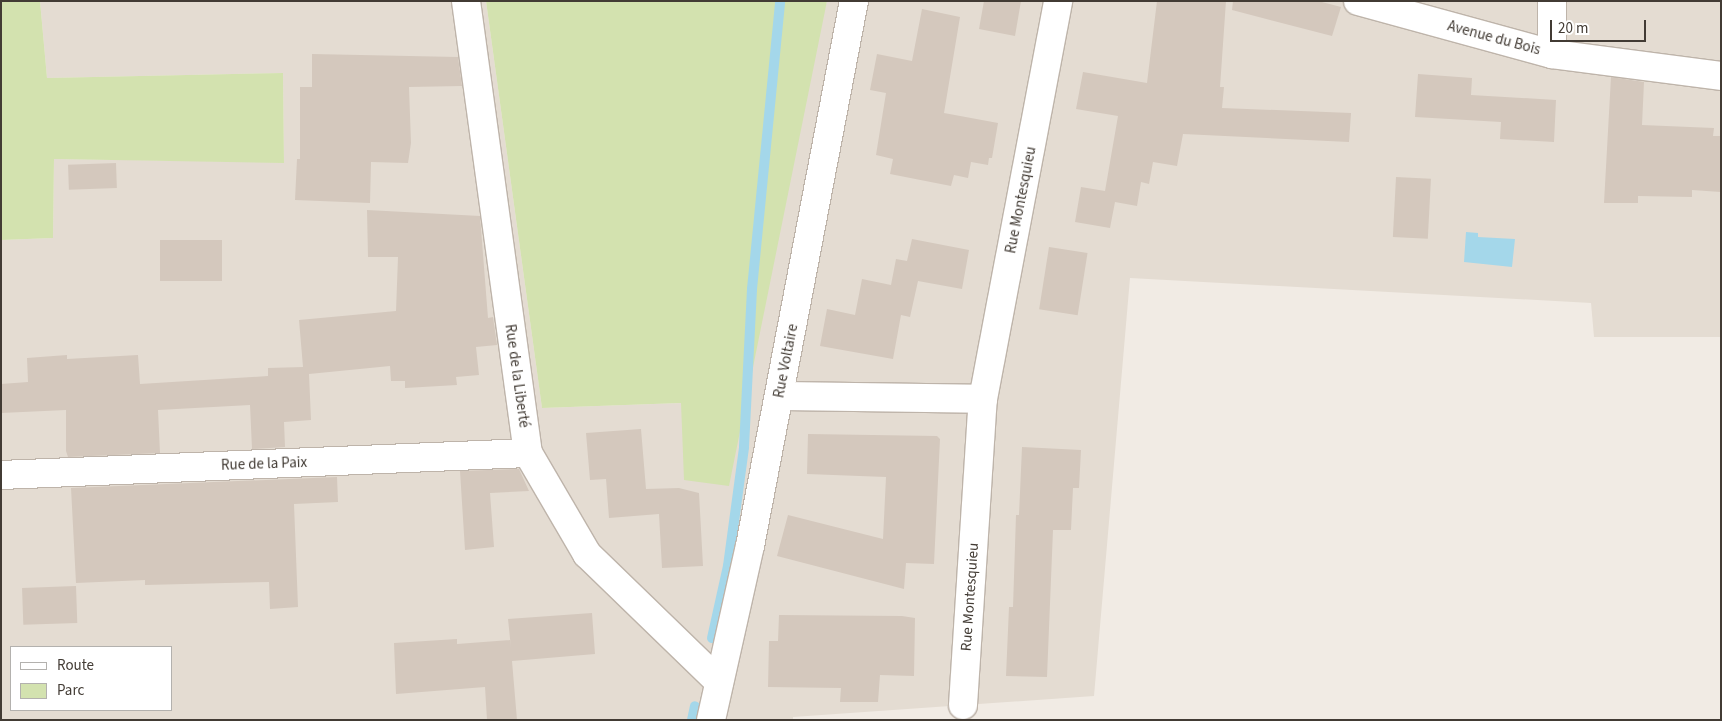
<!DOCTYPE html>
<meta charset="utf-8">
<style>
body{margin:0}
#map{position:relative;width:1722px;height:721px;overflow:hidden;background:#f1ebe4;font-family:"Source Sans 3",sans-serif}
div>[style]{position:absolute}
.residential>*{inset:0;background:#e4dcd2}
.green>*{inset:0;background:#d3e2af}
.water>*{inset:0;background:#a4d7ea}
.stream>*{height:10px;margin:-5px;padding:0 5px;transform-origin:5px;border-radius:5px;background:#a4d7ea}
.building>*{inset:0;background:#d4c8bd;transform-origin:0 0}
.roads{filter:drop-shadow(1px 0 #beb4aa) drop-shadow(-1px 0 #beb4aa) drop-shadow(0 1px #beb4aa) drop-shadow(0 -1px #beb4aa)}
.street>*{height:28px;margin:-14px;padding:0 14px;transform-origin:14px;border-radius:14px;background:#fff}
span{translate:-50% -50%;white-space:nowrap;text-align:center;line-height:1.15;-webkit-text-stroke:4.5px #fff;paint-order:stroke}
.street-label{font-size:15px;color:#423b34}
.frame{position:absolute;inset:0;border:2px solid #423b34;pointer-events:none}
.legend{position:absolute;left:10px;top:646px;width:162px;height:65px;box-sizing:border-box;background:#fff;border:1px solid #b3b1ae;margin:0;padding:6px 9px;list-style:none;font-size:15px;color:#423b34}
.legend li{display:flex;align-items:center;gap:10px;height:25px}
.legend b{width:25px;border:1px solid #b3b1ae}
.scale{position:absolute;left:1550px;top:20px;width:96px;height:22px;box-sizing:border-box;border:2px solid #423b34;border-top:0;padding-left:6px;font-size:15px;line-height:18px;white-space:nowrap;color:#423b34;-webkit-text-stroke:4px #fff;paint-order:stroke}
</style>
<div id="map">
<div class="residential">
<div style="clip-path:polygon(evenodd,40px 1px,486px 1px,542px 408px,682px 403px,685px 480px,827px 1px,1721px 1px,1721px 337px,1594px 337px,1591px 303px,1130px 278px,1094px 696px,793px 717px,793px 720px,1px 720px,1px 240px,53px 238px,54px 159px,284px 162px,283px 73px,47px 78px,40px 1px,11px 647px,171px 647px,171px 710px,11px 710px,11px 647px)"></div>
</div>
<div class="green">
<div style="clip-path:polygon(1px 1px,40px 1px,47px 78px,283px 73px,284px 163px,54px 159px,53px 238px,1px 240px)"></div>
<div style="clip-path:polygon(486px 1px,827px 1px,729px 486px,684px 480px,681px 403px,542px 408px)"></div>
</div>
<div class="water">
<div style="clip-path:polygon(1466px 232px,1478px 233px,1478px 237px,1515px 239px,1512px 267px,1464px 262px)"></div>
</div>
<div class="stream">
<div style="left:712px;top:638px;width:74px;rotate:-77.5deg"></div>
<div style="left:728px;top:566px;width:120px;rotate:-82.3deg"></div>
<div style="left:744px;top:447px;width:158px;rotate:-87.1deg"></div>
<div style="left:752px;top:289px;width:289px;rotate:-84.4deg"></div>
<div style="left:692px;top:720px;width:14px;rotate:-78deg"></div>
</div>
<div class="building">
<div style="clip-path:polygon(984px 1px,1021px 1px,1015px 36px,979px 29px)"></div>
<div style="clip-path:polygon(1157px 1px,1226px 1px,1220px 87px,1224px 87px,1222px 108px,1351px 113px,1349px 142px,1183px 134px,1177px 166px,1153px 162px,1149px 184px,1141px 182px,1137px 206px,1115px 202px,1110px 228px,1075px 222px,1081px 187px,1105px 191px,1118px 116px,1076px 109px,1083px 72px,1147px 83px)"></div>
<div style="clip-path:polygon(1233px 1px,1318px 1px,1341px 7px,1332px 36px,1232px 10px)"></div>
<div style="clip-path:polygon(922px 9px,960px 17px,944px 113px,998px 123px,992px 158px,989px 158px,988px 165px,971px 162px,968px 178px,954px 175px,951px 186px,890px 174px,893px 159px,876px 155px,886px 93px,870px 90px,877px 54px,912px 61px)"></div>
<div style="clip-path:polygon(312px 54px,458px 57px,462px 86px,409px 87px,411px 143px,408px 163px,371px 162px,370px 203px,295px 200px,297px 159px,300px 159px,300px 87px,312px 87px)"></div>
<div style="clip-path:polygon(1418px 74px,1472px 78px,1471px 95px,1556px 100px,1554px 142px,1500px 139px,1501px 122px,1415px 117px)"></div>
<div style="clip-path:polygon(1611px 77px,1644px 82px,1642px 125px,1714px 128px,1713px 136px,1721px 136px,1721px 192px,1692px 190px,1692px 197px,1638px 196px,1638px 203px,1604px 203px)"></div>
<div style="left:116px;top:163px;width:25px;height:48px;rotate:88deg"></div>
<div style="left:1396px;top:177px;width:35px;height:60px;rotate:3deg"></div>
<div style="clip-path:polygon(367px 210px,480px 216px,488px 318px,493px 317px,497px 345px,476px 347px,479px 375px,456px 377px,457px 385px,405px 388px,405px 381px,391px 381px,390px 366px,309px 374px,311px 420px,284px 422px,285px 447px,252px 449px,250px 405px,158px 410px,160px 453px,68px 457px,66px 451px,66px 410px,1px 413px,1px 384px,28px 382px,27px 358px,67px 355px,67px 359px,138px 355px,140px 384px,268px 376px,268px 368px,303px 367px,299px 320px,396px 311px,398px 257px,368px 257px)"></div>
<div style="clip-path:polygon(912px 239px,969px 250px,962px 289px,918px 281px,910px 317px,901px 315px,893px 359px,820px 346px,827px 309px,855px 315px,862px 279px,891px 285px,896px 259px,907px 261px)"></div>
<div style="left:160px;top:240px;width:62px;height:41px"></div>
<div style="left:1049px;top:247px;width:39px;height:63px;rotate:9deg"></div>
<div style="clip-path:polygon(641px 429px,646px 489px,679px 488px,699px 493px,703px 566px,662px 568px,659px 514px,609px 518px,606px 479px,590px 480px,586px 433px)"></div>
<div style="clip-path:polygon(808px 434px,937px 436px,940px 439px,934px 564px,906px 563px,904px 589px,777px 556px,788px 515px,883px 539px,886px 477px,807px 474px)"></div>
<div style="clip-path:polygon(1022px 447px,1081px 450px,1079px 488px,1073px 488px,1071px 530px,1053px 530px,1047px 677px,1006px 676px,1009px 607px,1013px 607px,1016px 515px,1019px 515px)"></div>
<div style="clip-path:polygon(519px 469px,529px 491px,490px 493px,494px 547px,465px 550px,460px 471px)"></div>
<div style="clip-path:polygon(337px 477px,338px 502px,294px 504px,298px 607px,270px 609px,269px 582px,145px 585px,145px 580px,76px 583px,71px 488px)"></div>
<div style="left:76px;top:586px;width:37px;height:54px;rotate:88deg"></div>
<div style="clip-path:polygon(592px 613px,595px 654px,512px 661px,517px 720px,487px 720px,485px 687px,396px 694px,394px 643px,457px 639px,457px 644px,510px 640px,511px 648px,508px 619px)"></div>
<div style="clip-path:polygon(779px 615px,902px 616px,915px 618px,914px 676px,880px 675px,878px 702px,840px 702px,841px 688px,768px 687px,769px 641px,778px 641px)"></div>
</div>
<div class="roads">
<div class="street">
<div style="left:466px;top:1px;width:456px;rotate:82.2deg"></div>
<div style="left:528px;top:453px;width:117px;rotate:59.7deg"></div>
<div style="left:587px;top:554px;width:184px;rotate:44.1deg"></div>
<div style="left:1358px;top:1px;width:201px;rotate:15.3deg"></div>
<div style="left:1552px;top:54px;width:170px;rotate:7.4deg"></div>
<div style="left:1552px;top:54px;width:53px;rotate:-90deg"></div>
<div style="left:779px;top:396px;width:204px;rotate:0.8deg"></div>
<div style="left:1px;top:475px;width:527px;rotate:-2.39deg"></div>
<div style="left:963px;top:705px;width:307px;rotate:-86.3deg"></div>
<div style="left:983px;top:399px;width:405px;rotate:-79.3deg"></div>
<div style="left:711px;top:720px;width:178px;rotate:-77.4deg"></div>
<div style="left:750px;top:546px;width:555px;rotate:-79.2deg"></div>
</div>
</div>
<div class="street-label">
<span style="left:1494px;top:38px;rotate:15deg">Avenue du Bois</span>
<span style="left:1021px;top:200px;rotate:-79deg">Rue Montesquieu</span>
<span style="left:786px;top:361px;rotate:-79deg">Rue Voltaire</span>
<span style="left:517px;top:376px;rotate:82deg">Rue de la Liberté</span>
<span style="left:264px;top:464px;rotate:-2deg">Rue de la Paix</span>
<span style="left:970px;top:597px;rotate:-86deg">Rue Montesquieu</span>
</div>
<div class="frame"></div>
<ul class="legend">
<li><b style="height:6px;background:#fff"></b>Route</li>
<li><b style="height:14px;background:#d3e2af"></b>Parc</li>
</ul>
<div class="scale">20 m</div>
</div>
